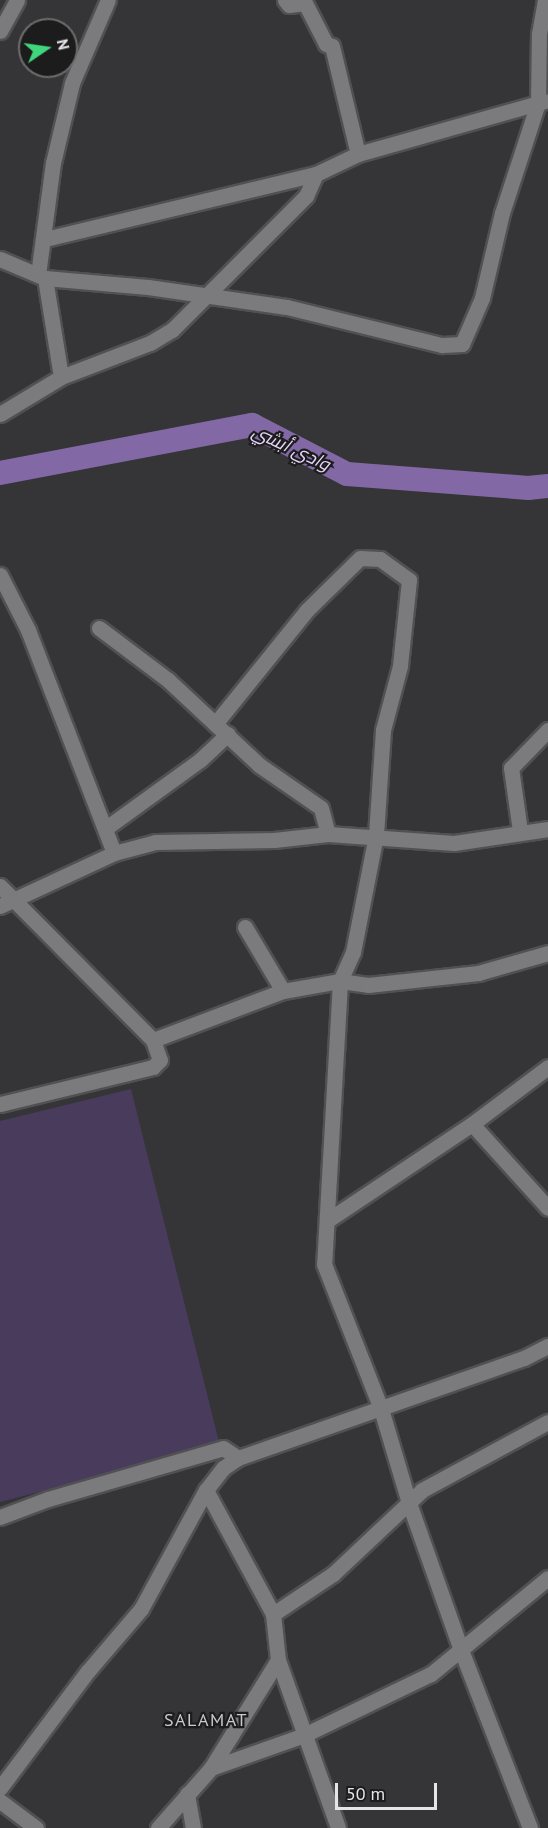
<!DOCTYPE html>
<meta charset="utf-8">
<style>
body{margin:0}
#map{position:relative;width:548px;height:1828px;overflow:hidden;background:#353437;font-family:"PT Sans",Cairo,sans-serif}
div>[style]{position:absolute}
.green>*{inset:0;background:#493b5c}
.river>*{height:24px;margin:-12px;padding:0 12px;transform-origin:12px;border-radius:12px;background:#8269a6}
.roads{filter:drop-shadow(2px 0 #515052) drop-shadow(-2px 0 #515052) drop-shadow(0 2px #515052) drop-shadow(0 -2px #515052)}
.minor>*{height:15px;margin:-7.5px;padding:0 7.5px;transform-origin:7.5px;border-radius:7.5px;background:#7b7a7d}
span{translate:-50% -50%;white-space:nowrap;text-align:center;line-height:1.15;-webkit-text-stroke:4.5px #1d1c1d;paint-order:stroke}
.water-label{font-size:18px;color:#e5d7fb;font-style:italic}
.neighbourhood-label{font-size:18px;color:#cbc9cd;letter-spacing:1.5px}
.north{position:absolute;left:18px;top:18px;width:60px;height:60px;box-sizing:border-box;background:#1d1c1d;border:2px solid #6d6c6d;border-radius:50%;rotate:77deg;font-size:16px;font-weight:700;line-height:24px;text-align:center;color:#e5e5e6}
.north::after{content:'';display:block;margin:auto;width:21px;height:27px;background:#40d77c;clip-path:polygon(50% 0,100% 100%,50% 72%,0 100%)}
.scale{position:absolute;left:335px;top:1783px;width:102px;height:27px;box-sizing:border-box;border:3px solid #e5e5e6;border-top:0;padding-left:8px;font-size:18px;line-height:21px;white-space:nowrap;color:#e5e5e6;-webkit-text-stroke:4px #1d1c1d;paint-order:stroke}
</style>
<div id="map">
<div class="green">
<div style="clip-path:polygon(131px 1089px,220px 1446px,0 1502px,0 1121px)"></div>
</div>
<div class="river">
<div style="left:0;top:473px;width:257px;rotate:-10.8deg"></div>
<div style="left:252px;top:425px;width:107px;rotate:27.3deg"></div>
<div style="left:347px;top:474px;width:182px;rotate:4.4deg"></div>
<div style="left:528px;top:488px;width:20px;rotate:-6deg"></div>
</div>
<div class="roads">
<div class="minor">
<div style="left:285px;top:0;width:6px;rotate:51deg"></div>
<div style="left:289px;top:5px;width:16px;rotate:-7deg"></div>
<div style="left:305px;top:3px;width:46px;rotate:62.9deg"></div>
<div style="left:326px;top:44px;width:6px;rotate:18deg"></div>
<div style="left:332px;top:46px;width:111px;rotate:76.5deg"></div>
<div style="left:0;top:31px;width:35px;rotate:-61deg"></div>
<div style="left:45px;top:239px;width:279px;rotate:-13.5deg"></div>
<div style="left:316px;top:174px;width:47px;rotate:-25.5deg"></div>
<div style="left:358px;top:154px;width:194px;rotate:-15.8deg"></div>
<div style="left:0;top:259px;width:49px;rotate:22.9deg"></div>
<div style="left:45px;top:278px;width:100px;rotate:80.8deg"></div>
<div style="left:38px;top:275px;width:113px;rotate:-82.4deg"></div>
<div style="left:53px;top:163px;width:82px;rotate:-76.6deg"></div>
<div style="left:72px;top:83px;width:90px;rotate:-66.6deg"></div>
<div style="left:45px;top:278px;width:103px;rotate:5deg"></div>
<div style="left:148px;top:287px;width:140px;rotate:8.2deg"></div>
<div style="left:287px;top:307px;width:160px;rotate:13.8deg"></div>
<div style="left:442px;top:345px;width:20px;rotate:-3deg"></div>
<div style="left:462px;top:344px;width:50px;rotate:-66.5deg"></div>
<div style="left:482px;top:298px;width:87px;rotate:-76.8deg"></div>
<div style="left:502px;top:213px;width:116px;rotate:-71.9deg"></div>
<div style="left:538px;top:103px;width:69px;rotate:-89.2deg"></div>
<div style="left:539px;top:34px;width:35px;rotate:-80deg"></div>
<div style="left:0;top:414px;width:71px;rotate:-31.2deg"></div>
<div style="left:61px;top:377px;width:95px;rotate:-20.9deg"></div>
<div style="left:150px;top:343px;width:26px;rotate:-31deg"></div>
<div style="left:172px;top:330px;width:190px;rotate:-45deg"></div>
<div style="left:306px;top:196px;width:24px;rotate:-66deg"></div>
<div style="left:0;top:575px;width:62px;rotate:63deg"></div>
<div style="left:28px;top:630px;width:239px;rotate:68.9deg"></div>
<div style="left:99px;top:628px;width:86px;rotate:37deg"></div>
<div style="left:168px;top:680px;width:125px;rotate:43deg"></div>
<div style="left:259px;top:765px;width:75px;rotate:34.7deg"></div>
<div style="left:321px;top:808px;width:27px;rotate:75deg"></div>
<div style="left:215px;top:724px;width:146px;rotate:-51.1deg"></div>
<div style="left:307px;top:610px;width:74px;rotate:-44.5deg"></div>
<div style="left:360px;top:558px;width:20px;rotate:3deg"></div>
<div style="left:380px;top:559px;width:36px;rotate:36deg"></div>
<div style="left:409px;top:580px;width:86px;rotate:96deg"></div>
<div style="left:400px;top:666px;width:66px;rotate:104.9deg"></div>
<div style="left:383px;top:730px;width:105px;rotate:93.8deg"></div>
<div style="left:376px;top:835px;width:119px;rotate:101.1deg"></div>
<div style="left:353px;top:952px;width:32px;rotate:114deg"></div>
<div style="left:340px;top:981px;width:283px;rotate:93.2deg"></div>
<div style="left:324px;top:1264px;width:156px;rotate:68.5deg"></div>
<div style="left:381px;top:1409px;width:98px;rotate:73.4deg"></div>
<div style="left:409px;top:1503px;width:156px;rotate:70.5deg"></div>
<div style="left:461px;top:1650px;width:191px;rotate:68.8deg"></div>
<div style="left:106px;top:828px;width:116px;rotate:-35.9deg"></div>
<div style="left:200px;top:760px;width:38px;rotate:-43deg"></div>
<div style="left:520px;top:831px;width:64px;rotate:-98.1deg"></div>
<div style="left:511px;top:768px;width:53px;rotate:-45.8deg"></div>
<div style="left:0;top:886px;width:217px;rotate:45.2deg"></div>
<div style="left:153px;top:1040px;width:21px;rotate:71deg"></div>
<div style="left:160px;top:1060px;width:10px;rotate:135deg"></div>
<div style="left:153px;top:1067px;width:157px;rotate:166.4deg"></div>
<div style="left:0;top:906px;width:126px;rotate:-24.9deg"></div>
<div style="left:114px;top:853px;width:43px;rotate:-14.7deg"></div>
<div style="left:156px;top:842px;width:118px;rotate:-1deg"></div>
<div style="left:274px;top:840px;width:54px;rotate:-6.3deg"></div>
<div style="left:328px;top:834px;width:126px;rotate:4.1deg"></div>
<div style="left:454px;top:843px;width:95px;rotate:-8.5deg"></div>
<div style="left:245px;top:927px;width:74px;rotate:59.3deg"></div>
<div style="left:153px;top:1040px;width:139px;rotate:-20.7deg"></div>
<div style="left:283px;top:991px;width:58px;rotate:-10deg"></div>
<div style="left:340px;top:981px;width:28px;rotate:8deg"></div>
<div style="left:368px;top:985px;width:111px;rotate:-6.2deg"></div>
<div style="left:478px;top:973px;width:73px;rotate:-15.9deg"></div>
<div style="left:472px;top:1124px;width:113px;rotate:47.9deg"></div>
<div style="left:328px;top:1220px;width:173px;rotate:-33.7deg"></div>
<div style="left:472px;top:1124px;width:95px;rotate:-36.9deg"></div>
<div style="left:206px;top:1490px;width:141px;rotate:61.6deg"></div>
<div style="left:273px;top:1614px;width:46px;rotate:83.8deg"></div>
<div style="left:278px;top:1660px;width:178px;rotate:70.3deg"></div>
<div style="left:0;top:1517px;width:51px;rotate:-20.6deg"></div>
<div style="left:48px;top:1499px;width:182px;rotate:-16.2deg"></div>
<div style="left:223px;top:1448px;width:18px;rotate:34deg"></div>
<div style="left:273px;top:1614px;width:72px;rotate:-33.7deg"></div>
<div style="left:333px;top:1574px;width:122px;rotate:-43.3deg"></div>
<div style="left:422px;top:1490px;width:143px;rotate:-28.4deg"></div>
<div style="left:211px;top:1768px;width:99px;rotate:-19.5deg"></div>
<div style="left:304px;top:1735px;width:141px;rotate:-25.7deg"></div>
<div style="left:431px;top:1674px;width:151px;rotate:-39.4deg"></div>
<div style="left:0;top:1788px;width:146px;rotate:-53.1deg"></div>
<div style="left:88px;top:1671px;width:82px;rotate:-49.5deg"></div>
<div style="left:141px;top:1609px;width:136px;rotate:-61.4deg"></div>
<div style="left:206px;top:1490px;width:28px;rotate:-52deg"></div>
<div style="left:223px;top:1468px;width:18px;rotate:-34deg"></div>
<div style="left:238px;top:1458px;width:303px;rotate:-19.3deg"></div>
<div style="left:524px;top:1358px;width:27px;rotate:-27deg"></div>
<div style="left:187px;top:1794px;width:35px;rotate:80deg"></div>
<div style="left:0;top:1801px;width:45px;rotate:36.9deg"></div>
<div style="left:158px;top:1828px;width:80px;rotate:-48.5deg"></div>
<div style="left:211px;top:1768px;width:127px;rotate:-58.2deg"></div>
</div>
</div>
<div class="water-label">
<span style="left:291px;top:448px;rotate:25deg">وادي أبشي</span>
</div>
<div class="neighbourhood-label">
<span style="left:206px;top:1720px">SALAMAT</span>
</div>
<div class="north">N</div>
<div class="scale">50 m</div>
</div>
